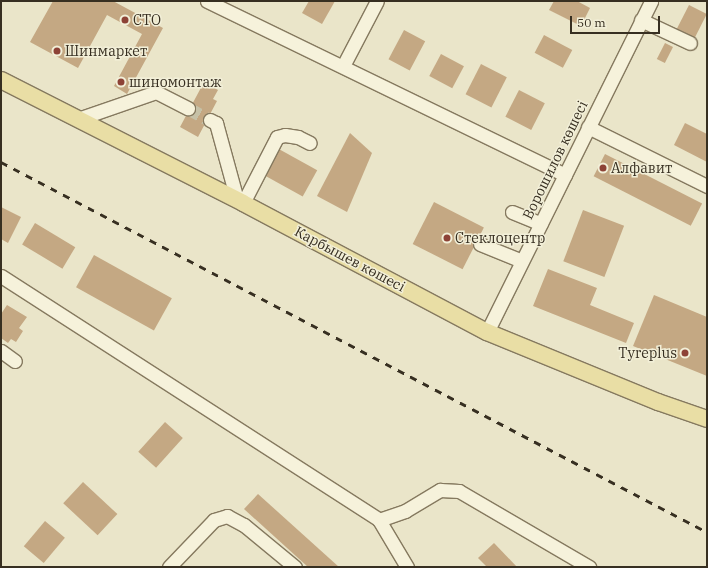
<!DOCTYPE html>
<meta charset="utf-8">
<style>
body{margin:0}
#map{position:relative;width:708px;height:568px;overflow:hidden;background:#eae5c9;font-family:"IBM Plex Serif",serif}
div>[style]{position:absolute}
.building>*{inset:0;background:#c4a883;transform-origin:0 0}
.minor-tunnel>*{height:13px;margin-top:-6.5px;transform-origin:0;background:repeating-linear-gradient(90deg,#c6c1a7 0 13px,transparent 0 19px)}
.roads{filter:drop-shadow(1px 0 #85795f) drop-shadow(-1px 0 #85795f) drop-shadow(0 1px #85795f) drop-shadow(0 -1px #85795f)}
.minor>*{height:13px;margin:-6.5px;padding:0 6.5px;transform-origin:6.5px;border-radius:6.5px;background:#f6f2db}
.major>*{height:16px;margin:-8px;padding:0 8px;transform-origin:8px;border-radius:8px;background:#e9dea5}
.rail>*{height:3px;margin-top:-1.5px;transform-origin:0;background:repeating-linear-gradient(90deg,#372f21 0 7px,transparent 0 14px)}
.dots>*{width:11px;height:11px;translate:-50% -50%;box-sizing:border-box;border:2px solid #f2efd8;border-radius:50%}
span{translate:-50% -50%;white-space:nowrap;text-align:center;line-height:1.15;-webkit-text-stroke:3px #f2efd8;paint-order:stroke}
.poi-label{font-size:14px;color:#372f21}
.left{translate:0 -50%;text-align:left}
.right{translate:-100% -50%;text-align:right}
.street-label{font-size:14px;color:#372f21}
.frame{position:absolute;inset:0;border:2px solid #372f21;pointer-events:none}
.scale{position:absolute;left:570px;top:16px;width:90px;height:18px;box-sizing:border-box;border:2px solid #372f21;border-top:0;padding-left:5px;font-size:12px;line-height:14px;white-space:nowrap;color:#372f21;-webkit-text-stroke:3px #f2efd8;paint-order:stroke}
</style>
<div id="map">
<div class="building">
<div style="clip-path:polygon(53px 1px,113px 1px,163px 28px,127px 94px,114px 86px,142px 34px,107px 15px,78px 68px,30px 42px)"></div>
<div style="clip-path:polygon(309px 1px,335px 1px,322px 24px,302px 13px)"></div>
<div style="clip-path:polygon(554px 1px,577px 1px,590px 8px,581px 26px,549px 10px)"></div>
<div style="left:689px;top:5px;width:20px;height:27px;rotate:27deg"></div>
<div style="left:404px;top:30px;width:24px;height:33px;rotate:28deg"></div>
<div style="left:544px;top:35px;width:32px;height:20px;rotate:28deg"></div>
<div style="left:665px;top:43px;width:9px;height:18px;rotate:27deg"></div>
<div style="left:441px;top:54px;width:26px;height:25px;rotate:28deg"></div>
<div style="left:481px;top:64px;width:29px;height:34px;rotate:27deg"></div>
<div style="clip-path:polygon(204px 82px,218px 90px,213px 99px,217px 101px,198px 137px,180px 127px)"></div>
<div style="left:519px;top:90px;width:29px;height:30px;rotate:27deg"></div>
<div style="clip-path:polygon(685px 123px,707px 134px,707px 162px,674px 145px)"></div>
<div style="clip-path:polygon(350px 133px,372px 153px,347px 212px,317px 196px)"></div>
<div style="left:277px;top:148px;width:46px;height:30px;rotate:29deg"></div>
<div style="left:605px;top:154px;width:109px;height:25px;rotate:27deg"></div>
<div style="left:434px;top:202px;width:56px;height:47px;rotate:27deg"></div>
<div style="clip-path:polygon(1px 207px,21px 217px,8px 243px,1px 239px)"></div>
<div style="left:583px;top:210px;width:44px;height:55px;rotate:21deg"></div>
<div style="left:35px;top:223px;width:47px;height:25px;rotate:31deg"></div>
<div style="left:94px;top:255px;width:89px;height:37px;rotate:29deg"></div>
<div style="clip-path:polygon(548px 269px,597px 288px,590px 305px,634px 323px,626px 343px,533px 306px)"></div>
<div style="clip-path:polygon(654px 295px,707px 317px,707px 376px,633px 346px)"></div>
<div style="clip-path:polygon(7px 305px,27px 317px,19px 328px,23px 331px,16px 342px,11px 339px,8px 343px,1px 338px,1px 314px)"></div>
<div style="left:165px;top:422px;width:24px;height:40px;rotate:42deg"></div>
<div style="left:83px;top:482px;width:47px;height:29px;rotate:43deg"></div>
<div style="clip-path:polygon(258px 494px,339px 567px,308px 567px,244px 509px)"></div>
<div style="left:45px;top:521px;width:26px;height:33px;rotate:40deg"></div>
<div style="clip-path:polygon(494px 543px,517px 567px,487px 567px,478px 558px)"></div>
</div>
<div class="minor-tunnel">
<div style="left:188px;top:108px;width:25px;rotate:29deg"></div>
</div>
<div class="roads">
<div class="minor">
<div style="left:207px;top:1px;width:398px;rotate:25.9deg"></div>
<div style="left:641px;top:20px;width:54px;rotate:25.1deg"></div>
<div style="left:343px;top:66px;width:73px;rotate:-62.4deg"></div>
<div style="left:78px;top:119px;width:83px;rotate:-19.1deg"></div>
<div style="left:156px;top:92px;width:36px;rotate:27deg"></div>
<div style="left:210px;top:120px;width:7px;rotate:27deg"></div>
<div style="left:216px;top:123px;width:80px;rotate:74.7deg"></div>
<div style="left:588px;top:127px;width:133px;rotate:26.4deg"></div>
<div style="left:243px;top:203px;width:74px;rotate:-62.7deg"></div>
<div style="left:277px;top:137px;width:8px;rotate:-14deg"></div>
<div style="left:285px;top:135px;width:13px;rotate:9deg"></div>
<div style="left:298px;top:137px;width:13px;rotate:27deg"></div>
<div style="left:512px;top:212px;width:31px;rotate:22deg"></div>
<div style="left:480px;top:244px;width:45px;rotate:22deg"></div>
<div style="left:1px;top:276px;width:450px;rotate:32.8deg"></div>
<div style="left:379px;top:520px;width:28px;rotate:-19deg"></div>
<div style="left:405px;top:511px;width:41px;rotate:-31deg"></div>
<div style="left:440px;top:490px;width:19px;rotate:3deg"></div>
<div style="left:459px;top:491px;width:151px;rotate:30.3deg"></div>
<div style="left:487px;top:332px;width:369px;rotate:-63.6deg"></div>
<div style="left:1px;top:351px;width:17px;rotate:36deg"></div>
<div style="left:379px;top:520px;width:55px;rotate:59.2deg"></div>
<div style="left:169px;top:567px;width:65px;rotate:-46.2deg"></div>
<div style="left:214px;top:520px;width:14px;rotate:-17deg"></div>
<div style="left:227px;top:516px;width:19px;rotate:28deg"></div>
<div style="left:244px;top:525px;width:66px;rotate:39.5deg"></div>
</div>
<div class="major">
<div style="left:1px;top:80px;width:271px;rotate:26.9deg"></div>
<div style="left:243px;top:203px;width:276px;rotate:27.9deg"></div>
<div style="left:487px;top:332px;width:185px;rotate:22.3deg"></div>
<div style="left:658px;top:402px;width:52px;rotate:19.1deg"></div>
</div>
</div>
<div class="rail">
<div style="left:1px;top:162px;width:797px;rotate:27.66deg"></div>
</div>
<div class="dots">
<div style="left:125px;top:20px;background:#8d4236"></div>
<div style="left:57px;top:51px;background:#8d4236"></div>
<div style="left:121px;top:82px;background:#8d4236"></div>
<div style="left:603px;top:168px;background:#8d4236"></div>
<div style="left:447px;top:238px;background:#8d4236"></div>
<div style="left:685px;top:353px;background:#8d4236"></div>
</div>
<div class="poi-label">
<span class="left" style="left:133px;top:20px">СТО</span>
<span class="left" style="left:65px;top:51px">Шинмаркет</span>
<span class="left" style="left:129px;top:82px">шиномонтаж</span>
<span class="left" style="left:611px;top:168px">Алфавит</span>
<span class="left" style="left:455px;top:238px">Стеклоцентр</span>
<span class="right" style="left:677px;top:353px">Tyreplus</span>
</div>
<div class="street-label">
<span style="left:555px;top:160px;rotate:-64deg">Ворошилов көшесі</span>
<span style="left:350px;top:259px;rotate:28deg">Карбышев көшесі</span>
</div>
<div class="frame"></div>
<div class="scale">50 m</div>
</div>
